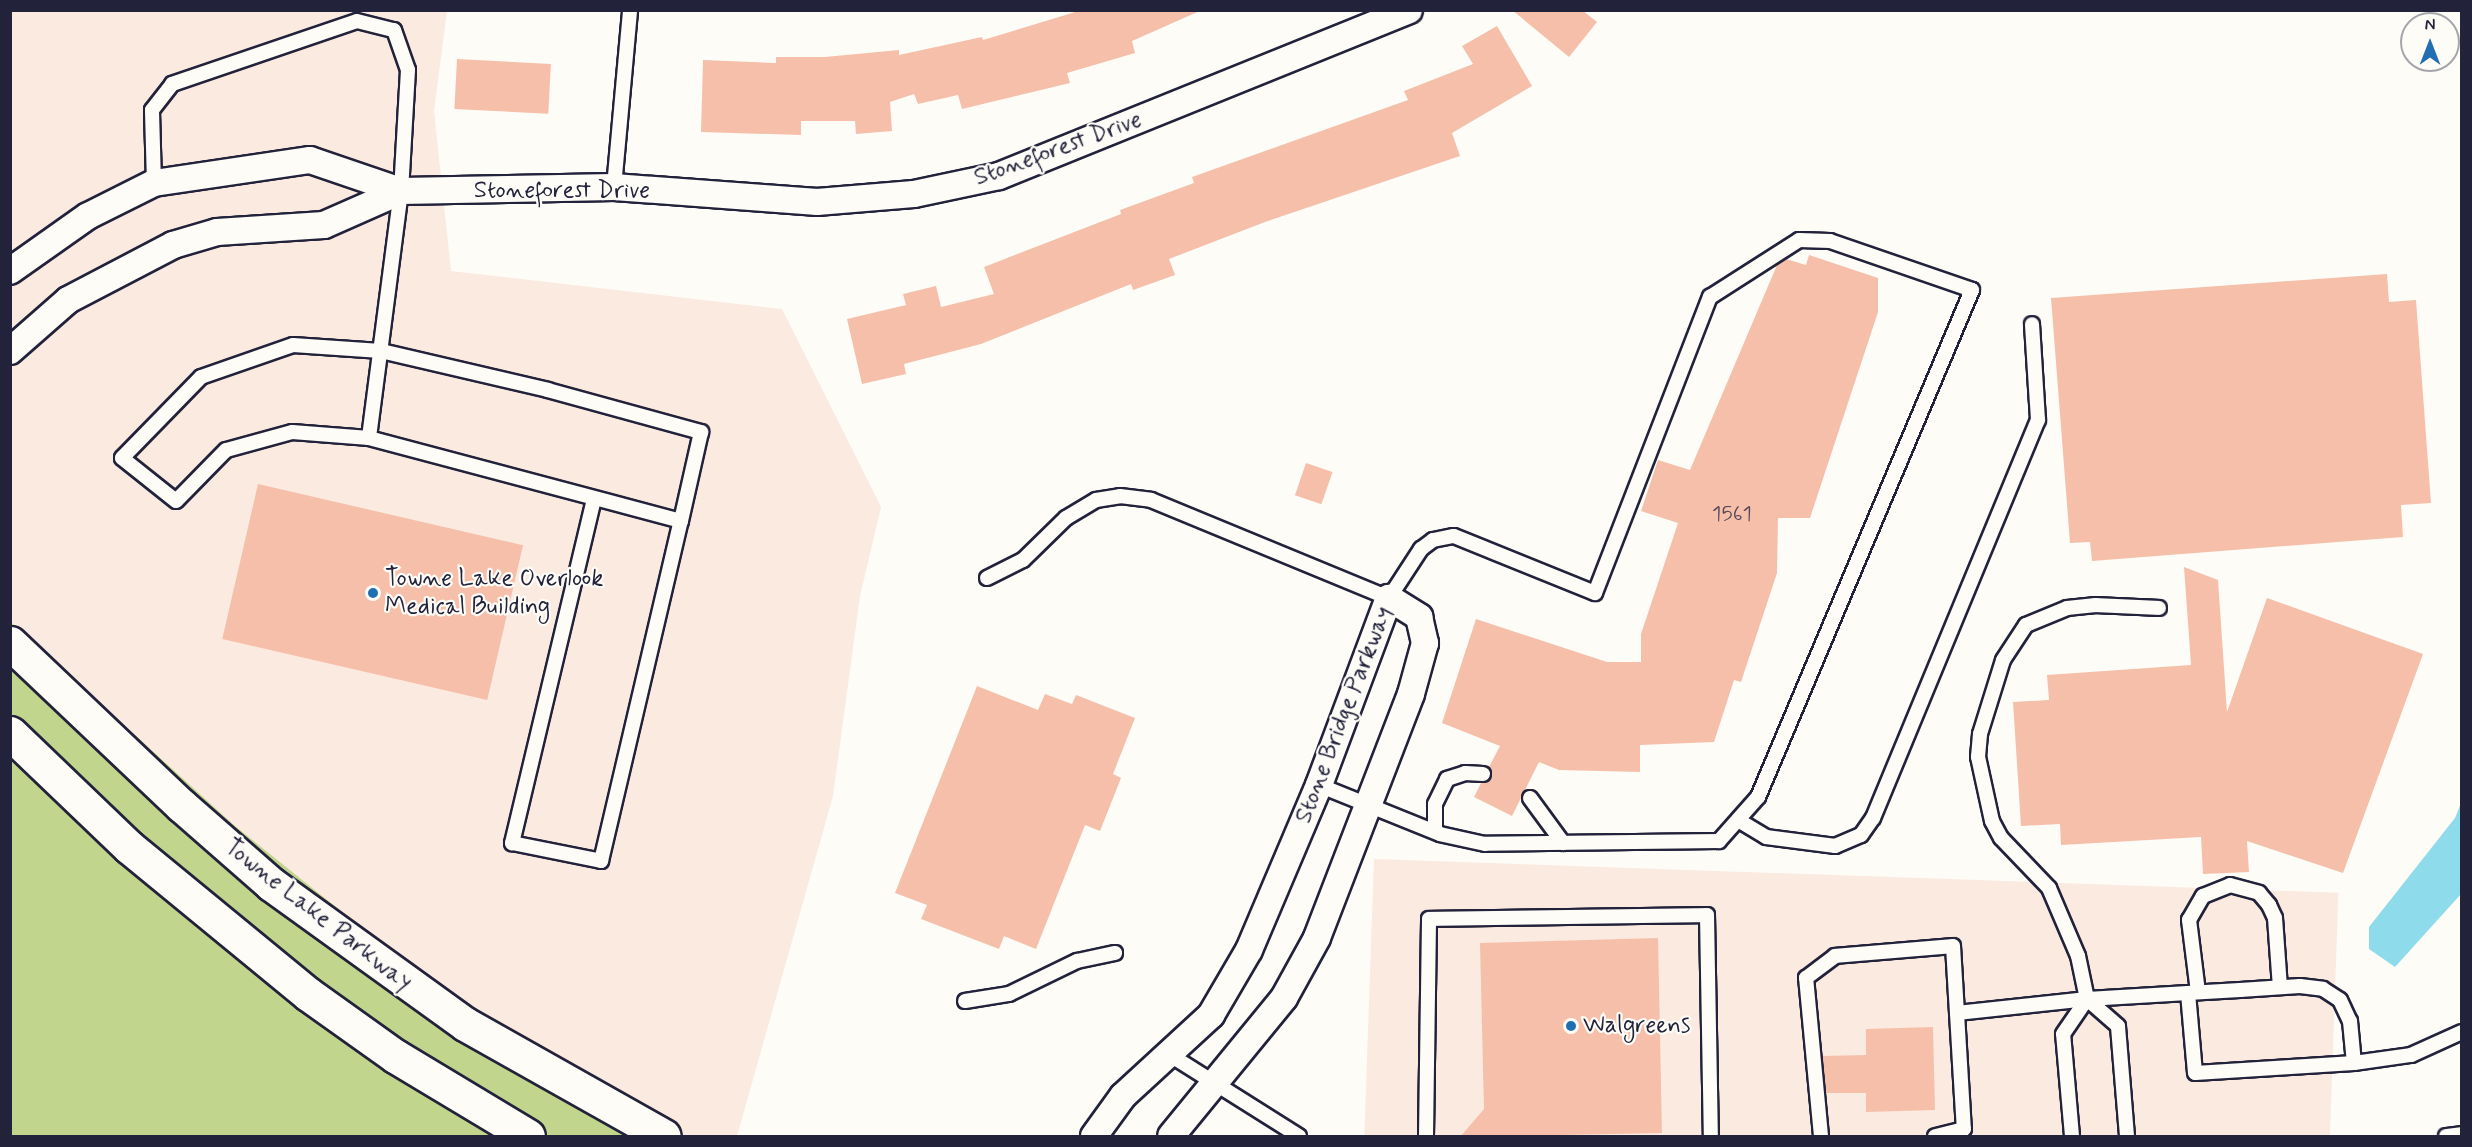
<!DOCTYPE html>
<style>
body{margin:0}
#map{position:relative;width:2472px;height:1147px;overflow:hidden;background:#fdfcf7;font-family:Mynerve,sans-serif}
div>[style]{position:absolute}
.built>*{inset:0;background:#fbeae0;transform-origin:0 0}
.green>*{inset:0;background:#c1d68c}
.water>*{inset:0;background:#8edbec}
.building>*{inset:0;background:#f6bfaa;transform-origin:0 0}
.roads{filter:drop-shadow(2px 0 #22223b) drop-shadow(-2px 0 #22223b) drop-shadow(0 2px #22223b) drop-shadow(0 -2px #22223b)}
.service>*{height:14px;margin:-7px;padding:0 7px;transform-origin:7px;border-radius:7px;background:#fdfcf7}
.minor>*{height:26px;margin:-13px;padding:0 13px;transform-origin:13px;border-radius:13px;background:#fdfcf7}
.secondary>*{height:33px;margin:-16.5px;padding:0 16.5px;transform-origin:16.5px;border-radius:16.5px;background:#fdfcf7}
.dots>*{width:16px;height:16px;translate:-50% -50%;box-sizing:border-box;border:3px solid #fdfcf7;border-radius:50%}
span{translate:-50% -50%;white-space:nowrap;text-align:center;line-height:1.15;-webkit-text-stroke:4.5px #fdfcf7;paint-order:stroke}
.number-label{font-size:21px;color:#574957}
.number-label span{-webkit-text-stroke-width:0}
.street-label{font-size:24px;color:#22223b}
.poi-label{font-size:24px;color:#22223b}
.left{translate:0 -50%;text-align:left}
.frame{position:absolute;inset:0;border:12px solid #22223b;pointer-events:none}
.north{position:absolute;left:2400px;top:12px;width:60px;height:60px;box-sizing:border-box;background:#fdfcf7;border:2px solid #a5a5ac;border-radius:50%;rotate:0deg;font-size:16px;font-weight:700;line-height:24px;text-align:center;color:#22223b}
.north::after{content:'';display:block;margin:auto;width:21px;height:27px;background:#1f6fb2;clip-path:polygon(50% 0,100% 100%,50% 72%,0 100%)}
</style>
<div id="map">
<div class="built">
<div style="clip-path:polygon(10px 11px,447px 11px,434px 111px,451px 271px,782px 309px,881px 507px,860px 596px,833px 796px,737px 1136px,686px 1136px,553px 1081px,235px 826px,11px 621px)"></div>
<div style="left:1374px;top:859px;width:965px;height:277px;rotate:2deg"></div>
</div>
<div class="green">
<div style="clip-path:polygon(10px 621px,235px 826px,553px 1081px,686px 1136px,11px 1136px)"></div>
</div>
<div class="water">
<div style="clip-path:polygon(2461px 803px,2461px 894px,2395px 967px,2369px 949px,2369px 927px,2455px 818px)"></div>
</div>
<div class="building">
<div style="clip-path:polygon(1082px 10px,1202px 10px,1132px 41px,1135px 53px,1067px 73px,1070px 83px,962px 109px,958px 95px,918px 104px,914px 94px,890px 102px,892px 131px,856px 134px,855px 121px,801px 121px,801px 135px,701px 132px,703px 60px,776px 63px,776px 57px,825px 57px,899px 50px,899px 55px,982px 37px,983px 40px)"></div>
<div style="clip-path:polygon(1512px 10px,1582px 10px,1597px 22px,1569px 57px)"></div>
<div style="clip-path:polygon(1497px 26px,1532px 86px,1452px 133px,1460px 156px,1265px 222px,1169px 259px,1175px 275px,1133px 290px,1131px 284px,981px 344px,904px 364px,906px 374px,862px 384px,847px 319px,906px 305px,903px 294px,936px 286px,941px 307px,994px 294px,984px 267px,1121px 214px,1120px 210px,1194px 183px,1192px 177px,1408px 100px,1404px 91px,1473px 64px,1462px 46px)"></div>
<div style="left:457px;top:59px;width:94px;height:50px;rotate:3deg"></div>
<div style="clip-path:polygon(1809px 255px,1878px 278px,1878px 312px,1810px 518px,1778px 518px,1777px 573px,1741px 682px,1734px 680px,1714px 742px,1640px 745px,1640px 772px,1559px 770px,1539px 762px,1512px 816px,1474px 797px,1481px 783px,1491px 778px,1489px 767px,1500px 746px,1442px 723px,1476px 619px,1607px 662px,1641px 662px,1641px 634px,1678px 523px,1641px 511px,1658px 460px,1690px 470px,1777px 265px,1786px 259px,1806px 265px)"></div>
<div style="clip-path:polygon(2387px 274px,2389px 302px,2416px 300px,2431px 503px,2401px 505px,2403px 537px,2092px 561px,2090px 542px,2070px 543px,2051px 298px)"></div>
<div style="left:1306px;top:463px;width:28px;height:34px;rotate:19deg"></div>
<div style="left:258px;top:484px;width:272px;height:159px;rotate:13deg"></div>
<div style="clip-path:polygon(2184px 567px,2218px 580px,2227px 712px,2267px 598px,2423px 654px,2343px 873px,2247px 841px,2249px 872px,2203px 874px,2201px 837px,2061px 845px,2060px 824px,2021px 826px,2013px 702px,2049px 700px,2047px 675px,2191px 665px)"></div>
<div style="clip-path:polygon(977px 686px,1038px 710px,1045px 694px,1072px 704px,1076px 695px,1135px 718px,1113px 774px,1121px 778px,1100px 831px,1085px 825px,1036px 949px,1004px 936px,999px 949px,921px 919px,927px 905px,895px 893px)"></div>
<div style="clip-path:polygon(1658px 938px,1662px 1133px,1460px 1137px,1484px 1109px,1480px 943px)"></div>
<div style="clip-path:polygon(1933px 1027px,1935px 1110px,1866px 1112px,1866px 1093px,1826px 1093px,1822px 1056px,1866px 1055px,1866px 1029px)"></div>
</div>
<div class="roads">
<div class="service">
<div style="left:154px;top:183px;width:73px;rotate:-91.6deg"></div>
<div style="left:152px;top:110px;width:33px;rotate:-52deg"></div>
<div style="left:172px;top:84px;width:195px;rotate:-18.8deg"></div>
<div style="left:357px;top:21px;width:38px;rotate:14deg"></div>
<div style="left:394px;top:30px;width:42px;rotate:70.7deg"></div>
<div style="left:408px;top:70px;width:121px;rotate:93.3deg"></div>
<div style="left:401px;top:191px;width:249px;rotate:97.4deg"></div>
<div style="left:614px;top:187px;width:178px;rotate:-84.8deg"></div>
<div style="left:594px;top:499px;width:354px;rotate:103.4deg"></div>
<div style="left:512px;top:843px;width:91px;rotate:11.4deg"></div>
<div style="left:601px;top:861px;width:349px;rotate:-76.8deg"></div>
<div style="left:681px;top:521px;width:323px;rotate:-165.1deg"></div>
<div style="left:369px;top:438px;width:77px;rotate:-175.5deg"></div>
<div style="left:292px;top:432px;width:68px;rotate:164.7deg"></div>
<div style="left:226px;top:450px;width:71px;rotate:134.4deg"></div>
<div style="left:176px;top:501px;width:69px;rotate:-141.5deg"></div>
<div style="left:122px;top:458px;width:113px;rotate:-45.7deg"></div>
<div style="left:201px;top:377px;width:97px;rotate:-19.2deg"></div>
<div style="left:293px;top:345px;width:88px;rotate:3.9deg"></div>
<div style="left:381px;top:351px;width:171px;rotate:13.1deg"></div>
<div style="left:548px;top:390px;width:159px;rotate:15.4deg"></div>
<div style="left:701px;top:432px;width:91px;rotate:102.7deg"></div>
<div style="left:987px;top:578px;width:40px;rotate:-26.6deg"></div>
<div style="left:1023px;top:560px;width:60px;rotate:-44.3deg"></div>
<div style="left:1066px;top:518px;width:35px;rotate:-31deg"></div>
<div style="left:1096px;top:500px;width:24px;rotate:-9deg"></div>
<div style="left:1120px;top:496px;width:31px;rotate:7deg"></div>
<div style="left:1151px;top:500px;width:257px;rotate:22.4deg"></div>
<div style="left:1389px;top:598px;width:59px;rotate:-56.9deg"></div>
<div style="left:1421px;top:549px;width:15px;rotate:-37deg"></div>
<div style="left:1433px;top:540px;width:21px;rotate:-11deg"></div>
<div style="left:1454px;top:536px;width:152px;rotate:22deg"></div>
<div style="left:1595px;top:593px;width:318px;rotate:-68.8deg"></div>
<div style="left:1710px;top:297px;width:106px;rotate:-32.6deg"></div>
<div style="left:1799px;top:240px;width:31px;rotate:2deg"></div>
<div style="left:1830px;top:241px;width:150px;rotate:19deg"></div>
<div style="left:1972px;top:290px;width:550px;rotate:112.88deg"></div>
<div style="left:1758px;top:797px;width:59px;rotate:131.6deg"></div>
<div style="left:1719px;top:841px;width:234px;rotate:179.3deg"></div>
<div style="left:1485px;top:844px;width:46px;rotate:-167.5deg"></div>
<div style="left:1440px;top:834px;width:131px;rotate:-158deg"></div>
<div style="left:1530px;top:798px;width:56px;rotate:53.7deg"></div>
<div style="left:1738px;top:820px;width:33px;rotate:31deg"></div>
<div style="left:1766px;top:837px;width:70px;rotate:7.4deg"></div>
<div style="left:1835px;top:846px;width:28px;rotate:-23deg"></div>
<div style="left:1861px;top:835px;width:21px;rotate:-55deg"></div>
<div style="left:1873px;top:818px;width:431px;rotate:-67.5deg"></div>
<div style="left:2038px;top:420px;width:96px;rotate:-93.6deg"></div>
<div style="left:1435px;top:831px;width:27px;rotate:-90deg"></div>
<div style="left:1435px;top:804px;width:28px;rotate:-64deg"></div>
<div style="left:1447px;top:779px;width:19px;rotate:-18deg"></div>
<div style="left:1465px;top:773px;width:18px;rotate:3deg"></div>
<div style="left:2198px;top:992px;width:73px;rotate:-97.1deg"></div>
<div style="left:2189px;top:920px;width:28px;rotate:-60deg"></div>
<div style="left:2203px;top:896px;width:29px;rotate:-22deg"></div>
<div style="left:2230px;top:885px;width:30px;rotate:15deg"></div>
<div style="left:2259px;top:893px;width:16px;rotate:50deg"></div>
<div style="left:2269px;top:905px;width:14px;rotate:65deg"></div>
<div style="left:2275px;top:918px;width:69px;rotate:85.9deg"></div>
<div style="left:965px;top:1001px;width:45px;rotate:-9deg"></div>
<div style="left:1009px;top:994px;width:76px;rotate:-25.9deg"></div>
<div style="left:1077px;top:961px;width:39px;rotate:-12deg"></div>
<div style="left:1957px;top:1013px;width:131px;rotate:-6.1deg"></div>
<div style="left:2087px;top:999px;width:101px;rotate:-3.4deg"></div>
<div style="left:2188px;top:993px;width:52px;rotate:-3.3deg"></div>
<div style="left:2240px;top:990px;width:60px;rotate:-3.8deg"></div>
<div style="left:2300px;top:986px;width:23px;rotate:7deg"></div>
<div style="left:2323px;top:989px;width:20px;rotate:33deg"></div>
<div style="left:2340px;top:1000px;width:23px;rotate:65deg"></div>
<div style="left:2350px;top:1021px;width:42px;rotate:84.6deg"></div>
<div style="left:2354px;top:1063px;width:159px;rotate:176.4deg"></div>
<div style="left:2195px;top:1073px;width:80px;rotate:-95deg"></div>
<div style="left:1167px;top:1053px;width:156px;rotate:32.2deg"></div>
<div style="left:2354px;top:1063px;width:58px;rotate:-8deg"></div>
<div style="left:2411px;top:1055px;width:56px;rotate:-24.3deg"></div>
<div style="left:1426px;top:1136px;width:217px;rotate:-89.2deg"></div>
<div style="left:1429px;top:919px;width:278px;rotate:-0.8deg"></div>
<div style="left:1707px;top:915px;width:221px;rotate:89deg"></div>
<div style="left:1821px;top:1136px;width:159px;rotate:-95.4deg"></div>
<div style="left:1806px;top:978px;width:36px;rotate:-37deg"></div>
<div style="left:1835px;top:956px;width:118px;rotate:-4.8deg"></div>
<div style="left:1953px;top:946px;width:183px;rotate:86.6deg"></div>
<div style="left:1964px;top:1129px;width:30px;rotate:166deg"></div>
<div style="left:2072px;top:1136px;width:102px;rotate:-95deg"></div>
<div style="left:2063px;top:1034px;width:42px;rotate:-55.6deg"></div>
<div style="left:2127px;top:1136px;width:110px;rotate:-94.7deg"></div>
<div style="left:2118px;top:1026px;width:41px;rotate:-138.9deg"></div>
<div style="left:2087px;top:999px;width:44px;rotate:-101.8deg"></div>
<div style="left:2078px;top:956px;width:74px;rotate:-113.1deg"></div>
<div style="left:2049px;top:888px;width:69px;rotate:-133.8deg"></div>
<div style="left:2001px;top:838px;width:19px;rotate:-118deg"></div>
<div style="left:1992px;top:821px;width:66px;rotate:-102.3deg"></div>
<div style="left:1978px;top:757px;width:23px;rotate:-85deg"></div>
<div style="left:1980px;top:734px;width:77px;rotate:-72.7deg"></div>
<div style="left:2003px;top:660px;width:42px;rotate:-56.7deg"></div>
<div style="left:2026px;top:625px;width:44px;rotate:-22.5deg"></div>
<div style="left:2067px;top:608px;width:29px;rotate:-6deg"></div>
<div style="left:2096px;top:605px;width:63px;rotate:2.7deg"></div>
<div style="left:2446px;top:1136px;width:16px;rotate:-7deg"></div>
</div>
<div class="minor">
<div style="left:10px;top:271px;width:95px;rotate:-35.2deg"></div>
<div style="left:88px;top:216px;width:74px;rotate:-26.6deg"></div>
<div style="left:154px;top:183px;width:158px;rotate:-8.4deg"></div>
<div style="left:310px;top:160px;width:96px;rotate:18.8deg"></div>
<div style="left:401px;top:191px;width:213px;rotate:-1.1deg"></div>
<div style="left:614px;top:187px;width:204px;rotate:4.2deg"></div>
<div style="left:817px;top:202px;width:97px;rotate:-4.7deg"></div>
<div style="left:914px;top:194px;width:87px;rotate:-12deg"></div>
<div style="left:999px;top:176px;width:442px;rotate:-22deg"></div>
<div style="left:10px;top:351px;width:77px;rotate:-41.3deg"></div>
<div style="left:68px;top:300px;width:119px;rotate:-27.6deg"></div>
<div style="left:173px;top:245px;width:46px;rotate:-16.5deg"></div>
<div style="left:217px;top:232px;width:107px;rotate:-3.7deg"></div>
<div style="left:324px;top:225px;width:84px;rotate:-23.8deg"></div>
<div style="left:1094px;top:1136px;width:49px;rotate:-54.1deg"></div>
<div style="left:1123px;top:1096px;width:120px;rotate:-42.6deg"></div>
<div style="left:1211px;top:1015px;width:75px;rotate:-59.7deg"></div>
<div style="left:1249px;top:950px;width:179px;rotate:-67deg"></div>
<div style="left:1319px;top:785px;width:200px;rotate:-69.5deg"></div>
<div style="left:1389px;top:598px;width:36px;rotate:32deg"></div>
<div style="left:1419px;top:617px;width:27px;rotate:77deg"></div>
<div style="left:1425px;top:643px;width:53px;rotate:105.4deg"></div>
<div style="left:1411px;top:694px;width:261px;rotate:111.1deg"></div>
<div style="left:1317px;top:938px;width:68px;rotate:118.8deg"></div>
<div style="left:1284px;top:998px;width:178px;rotate:129.3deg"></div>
</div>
<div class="secondary">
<div style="left:10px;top:643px;width:237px;rotate:43.5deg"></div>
<div style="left:182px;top:806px;width:118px;rotate:41.2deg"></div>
<div style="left:271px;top:884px;width:239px;rotate:35.8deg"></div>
<div style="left:465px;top:1024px;width:228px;rotate:29.4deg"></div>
<div style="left:10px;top:733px;width:165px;rotate:43.8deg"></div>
<div style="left:129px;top:847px;width:232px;rotate:39.4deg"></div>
<div style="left:308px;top:994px;width:107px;rotate:35.5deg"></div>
<div style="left:395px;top:1056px;width:155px;rotate:31deg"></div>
</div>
</div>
<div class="dots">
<div style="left:373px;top:593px;background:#1f6fb2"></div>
<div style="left:1571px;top:1026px;background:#1f6fb2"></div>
</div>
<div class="number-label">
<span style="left:1732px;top:514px">1561</span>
</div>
<div class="street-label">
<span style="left:1058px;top:149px;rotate:-20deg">Stoneforest Drive</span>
<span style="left:562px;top:191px">Stoneforest Drive</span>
<span style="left:1344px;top:715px;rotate:-69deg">Stone Bridge Parkway</span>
<span style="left:318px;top:915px;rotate:38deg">Towne Lake Parkway</span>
</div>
<div class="poi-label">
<span class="left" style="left:385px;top:593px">Towne Lake Overlook<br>Medical Building</span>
<span class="left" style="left:1583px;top:1026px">Walgreens</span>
</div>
<div class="frame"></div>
<div class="north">N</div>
</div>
